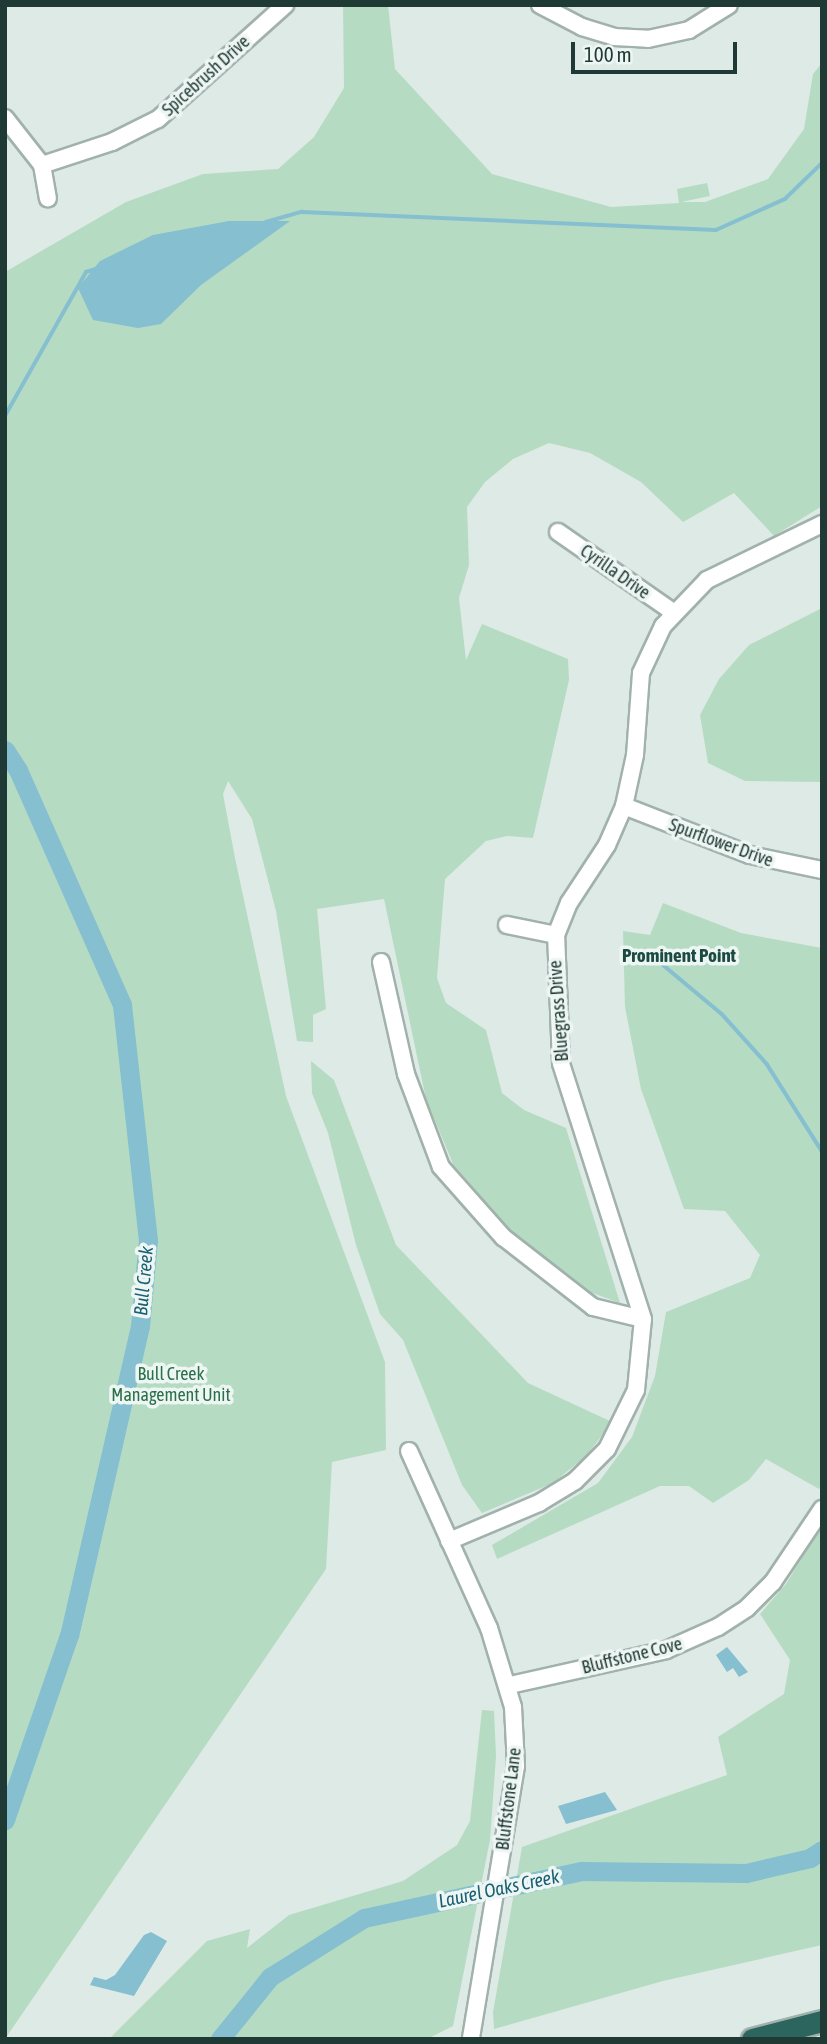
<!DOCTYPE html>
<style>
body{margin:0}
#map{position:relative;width:827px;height:2044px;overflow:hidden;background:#deeae5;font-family:"Asap Condensed",sans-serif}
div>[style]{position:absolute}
.green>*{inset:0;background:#b6dbc3}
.water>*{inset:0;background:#85bfd0}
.stream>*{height:3.5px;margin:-1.75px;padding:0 1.75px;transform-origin:1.75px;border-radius:1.75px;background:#85bfd0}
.river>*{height:19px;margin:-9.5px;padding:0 9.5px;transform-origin:9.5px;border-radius:9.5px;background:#85bfd0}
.roads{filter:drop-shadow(2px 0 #a1b1ac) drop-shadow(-2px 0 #a1b1ac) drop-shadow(0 2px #a1b1ac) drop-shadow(0 -2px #a1b1ac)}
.minor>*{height:16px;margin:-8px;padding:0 8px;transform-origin:8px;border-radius:8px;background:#fff}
.highway>*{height:21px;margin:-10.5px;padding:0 10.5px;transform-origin:10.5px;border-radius:10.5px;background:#2b655d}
span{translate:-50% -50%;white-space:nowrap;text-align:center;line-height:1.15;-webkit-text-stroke:7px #eef6f3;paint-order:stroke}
.street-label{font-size:18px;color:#1f3934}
.park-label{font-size:18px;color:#2a704a}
.neighbourhood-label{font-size:19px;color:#1c4b43;font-weight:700}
.water-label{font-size:19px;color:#1a5f74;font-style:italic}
.frame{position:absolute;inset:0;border:7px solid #1f3934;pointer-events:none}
.scale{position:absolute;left:571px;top:42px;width:166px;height:32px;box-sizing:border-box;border:4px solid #1f3934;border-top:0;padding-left:9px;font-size:21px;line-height:24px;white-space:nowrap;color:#1f3934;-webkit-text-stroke:5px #eef6f3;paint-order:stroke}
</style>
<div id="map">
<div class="green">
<div style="clip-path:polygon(343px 5px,388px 5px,395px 69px,492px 174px,611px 207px,679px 203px,677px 189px,707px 183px,710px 196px,681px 202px,705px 202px,768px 179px,804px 129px,813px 74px,822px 63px,822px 506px,774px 536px,734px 493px,683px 522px,641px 482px,590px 453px,549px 443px,513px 459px,485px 482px,467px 507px,469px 565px,459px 598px,466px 660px,482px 624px,568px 659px,569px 680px,533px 838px,507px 836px,486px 841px,445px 879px,437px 978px,446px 1003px,486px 1030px,502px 1093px,524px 1110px,566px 1128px,620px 1303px,587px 1291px,510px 1230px,453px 1164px,426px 1099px,384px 899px,317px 909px,326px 1009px,313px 1015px,313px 1042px,297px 1041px,276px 911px,252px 819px,228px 781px,223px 794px,235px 858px,286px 1096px,385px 1362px,386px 1450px,332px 1462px,326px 1569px,5px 2039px,5px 272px,126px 202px,203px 174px,278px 169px,314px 137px,344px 88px)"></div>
<div style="clip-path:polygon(822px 608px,822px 782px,745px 781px,708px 763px,700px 715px,719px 679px,749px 645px)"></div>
<div style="clip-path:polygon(663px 903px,741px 933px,822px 948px,822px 1484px,819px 1489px,766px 1459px,749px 1480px,713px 1503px,689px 1486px,660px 1486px,497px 1559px,492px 1545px,598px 1483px,632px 1437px,655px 1376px,666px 1312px,750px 1278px,760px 1255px,725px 1211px,684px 1209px,641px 1089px,625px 1007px,623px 931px,650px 935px)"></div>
<div style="clip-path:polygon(311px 1061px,334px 1080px,396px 1245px,528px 1383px,612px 1422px,587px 1455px,553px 1483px,482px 1513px,462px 1485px,403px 1340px,380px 1314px,356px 1245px,328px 1133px,312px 1093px)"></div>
<div style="clip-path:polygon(822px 1525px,822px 1945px,663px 1981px,494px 2029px,493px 2012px,522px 1847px,727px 1775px,718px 1737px,784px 1694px,790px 1660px,760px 1614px,786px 1584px)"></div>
<div style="clip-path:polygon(482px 1710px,494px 1711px,496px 1756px,490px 1840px,453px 2026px,427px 2039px,109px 2039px,207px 1941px,250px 1929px,247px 1948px,289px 1915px,403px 1881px,457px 1845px,470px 1821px)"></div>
</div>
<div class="water">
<div style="clip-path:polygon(229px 221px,290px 221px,201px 285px,161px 324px,138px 328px,93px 320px,78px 288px,100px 261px,153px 235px)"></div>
<div style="clip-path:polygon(727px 1647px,748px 1672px,739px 1677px,733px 1668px,727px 1672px,716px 1655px)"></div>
<div style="clip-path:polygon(605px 1792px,617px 1810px,566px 1824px,558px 1806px)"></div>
<div style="clip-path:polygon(151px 1932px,167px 1941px,134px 1996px,90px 1985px,94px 1977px,106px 1980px,115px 1975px,144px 1935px)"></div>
</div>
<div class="stream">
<div style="left:266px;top:222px;width:37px;rotate:-16deg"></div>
<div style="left:302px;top:212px;width:414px;rotate:2.5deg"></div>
<div style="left:716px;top:230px;width:76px;rotate:-24.2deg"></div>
<div style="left:785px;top:199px;width:52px;rotate:-44.2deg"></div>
<div style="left:5px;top:416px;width:165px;rotate:-60.6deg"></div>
<div style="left:86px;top:272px;width:10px;rotate:-17deg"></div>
<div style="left:649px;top:953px;width:95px;rotate:39.9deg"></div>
<div style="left:722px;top:1014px;width:67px;rotate:48deg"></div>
<div style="left:767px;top:1064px;width:103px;rotate:57.7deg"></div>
</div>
<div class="river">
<div style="left:5px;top:750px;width:24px;rotate:57deg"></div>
<div style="left:18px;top:770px;width:257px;rotate:66.1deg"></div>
<div style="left:122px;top:1005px;width:236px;rotate:83.7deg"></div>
<div style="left:148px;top:1240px;width:86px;rotate:95.3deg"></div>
<div style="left:140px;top:1326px;width:317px;rotate:102.9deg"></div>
<div style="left:69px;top:1635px;width:196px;rotate:109.1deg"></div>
<div style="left:220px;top:2039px;width:80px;rotate:-51.1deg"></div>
<div style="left:270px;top:1977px;width:111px;rotate:-32.1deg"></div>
<div style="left:364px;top:1918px;width:223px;rotate:-12.2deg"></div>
<div style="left:582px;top:1871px;width:164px;rotate:0.7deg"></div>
<div style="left:746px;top:1873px;width:66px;rotate:-13.2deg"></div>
<div style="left:810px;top:1858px;width:14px;rotate:-34deg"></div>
</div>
<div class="roads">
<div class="minor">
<div style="left:540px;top:5px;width:47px;rotate:27.6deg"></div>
<div style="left:582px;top:27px;width:34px;rotate:17deg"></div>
<div style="left:614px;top:37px;width:34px;rotate:3deg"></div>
<div style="left:648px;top:39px;width:42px;rotate:-12.4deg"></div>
<div style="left:689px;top:30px;width:47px;rotate:-32deg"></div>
<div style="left:5px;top:118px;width:60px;rotate:51.8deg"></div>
<div style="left:42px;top:165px;width:34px;rotate:80deg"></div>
<div style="left:42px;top:165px;width:74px;rotate:-18.2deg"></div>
<div style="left:112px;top:142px;width:51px;rotate:-26.6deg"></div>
<div style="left:158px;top:119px;width:171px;rotate:-41.9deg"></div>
<div style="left:558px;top:532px;width:140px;rotate:34.8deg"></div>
<div style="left:624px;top:806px;width:135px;rotate:21.3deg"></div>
<div style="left:750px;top:855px;width:74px;rotate:11.8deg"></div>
<div style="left:507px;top:925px;width:50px;rotate:11.5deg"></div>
<div style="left:381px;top:962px;width:115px;rotate:77.4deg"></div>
<div style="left:406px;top:1074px;width:99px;rotate:69.4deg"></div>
<div style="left:441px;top:1167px;width:94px;rotate:48.5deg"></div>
<div style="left:503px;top:1237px;width:114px;rotate:37.9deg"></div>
<div style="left:593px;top:1307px;width:51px;rotate:13.5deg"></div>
<div style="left:409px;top:1451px;width:194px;rotate:65.7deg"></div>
<div style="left:489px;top:1628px;width:83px;rotate:73.1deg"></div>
<div style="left:513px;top:1707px;width:59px;rotate:87.1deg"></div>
<div style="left:516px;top:1766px;width:277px;rotate:99.4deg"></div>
<div style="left:449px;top:1541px;width:98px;rotate:-22.9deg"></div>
<div style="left:539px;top:1503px;width:42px;rotate:-31.4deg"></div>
<div style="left:575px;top:1481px;width:45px;rotate:-45deg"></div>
<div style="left:607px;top:1449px;width:66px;rotate:-63.8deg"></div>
<div style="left:636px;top:1390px;width:71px;rotate:-84.4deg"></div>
<div style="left:643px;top:1319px;width:269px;rotate:-107.8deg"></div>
<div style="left:561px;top:1063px;width:128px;rotate:-92.2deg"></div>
<div style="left:556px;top:935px;width:35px;rotate:-68deg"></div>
<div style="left:569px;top:903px;width:69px;rotate:-56.8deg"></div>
<div style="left:607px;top:845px;width:43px;rotate:-66.4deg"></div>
<div style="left:624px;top:806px;width:52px;rotate:-77.8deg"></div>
<div style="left:635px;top:755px;width:82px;rotate:-85.8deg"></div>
<div style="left:641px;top:673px;width:52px;rotate:-64.9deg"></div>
<div style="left:663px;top:626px;width:64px;rotate:-46.3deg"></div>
<div style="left:707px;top:580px;width:128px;rotate:-26deg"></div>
<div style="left:510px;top:1685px;width:160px;rotate:-12.6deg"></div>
<div style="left:666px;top:1650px;width:57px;rotate:-23.9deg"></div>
<div style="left:718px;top:1627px;width:35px;rotate:-33deg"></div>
<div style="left:747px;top:1608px;width:37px;rotate:-45deg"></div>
<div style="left:773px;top:1582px;width:88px;rotate:-56.1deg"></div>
</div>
<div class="highway">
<div style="left:752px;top:2039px;width:72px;rotate:-14.4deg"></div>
</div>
</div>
<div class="street-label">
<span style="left:206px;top:76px;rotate:-42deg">Spicebrush Drive</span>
<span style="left:615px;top:572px;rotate:35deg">Cyrilla Drive</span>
<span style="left:721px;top:843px;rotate:20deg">Spurflower Drive</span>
<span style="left:559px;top:1011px;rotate:-94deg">Bluegrass Drive</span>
<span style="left:632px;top:1656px;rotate:-14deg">Bluffstone Cove</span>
<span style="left:509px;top:1799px;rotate:-83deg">Bluffstone Lane</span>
</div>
<div class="park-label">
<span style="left:171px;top:1385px">Bull Creek<br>Management Unit</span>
</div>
<div class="neighbourhood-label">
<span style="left:679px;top:956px">Prominent Point</span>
</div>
<div class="water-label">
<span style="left:144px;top:1281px;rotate:-85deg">Bull Creek</span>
<span style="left:499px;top:1889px;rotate:-12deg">Laurel Oaks Creek</span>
</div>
<div class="frame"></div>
<div class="scale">100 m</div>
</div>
